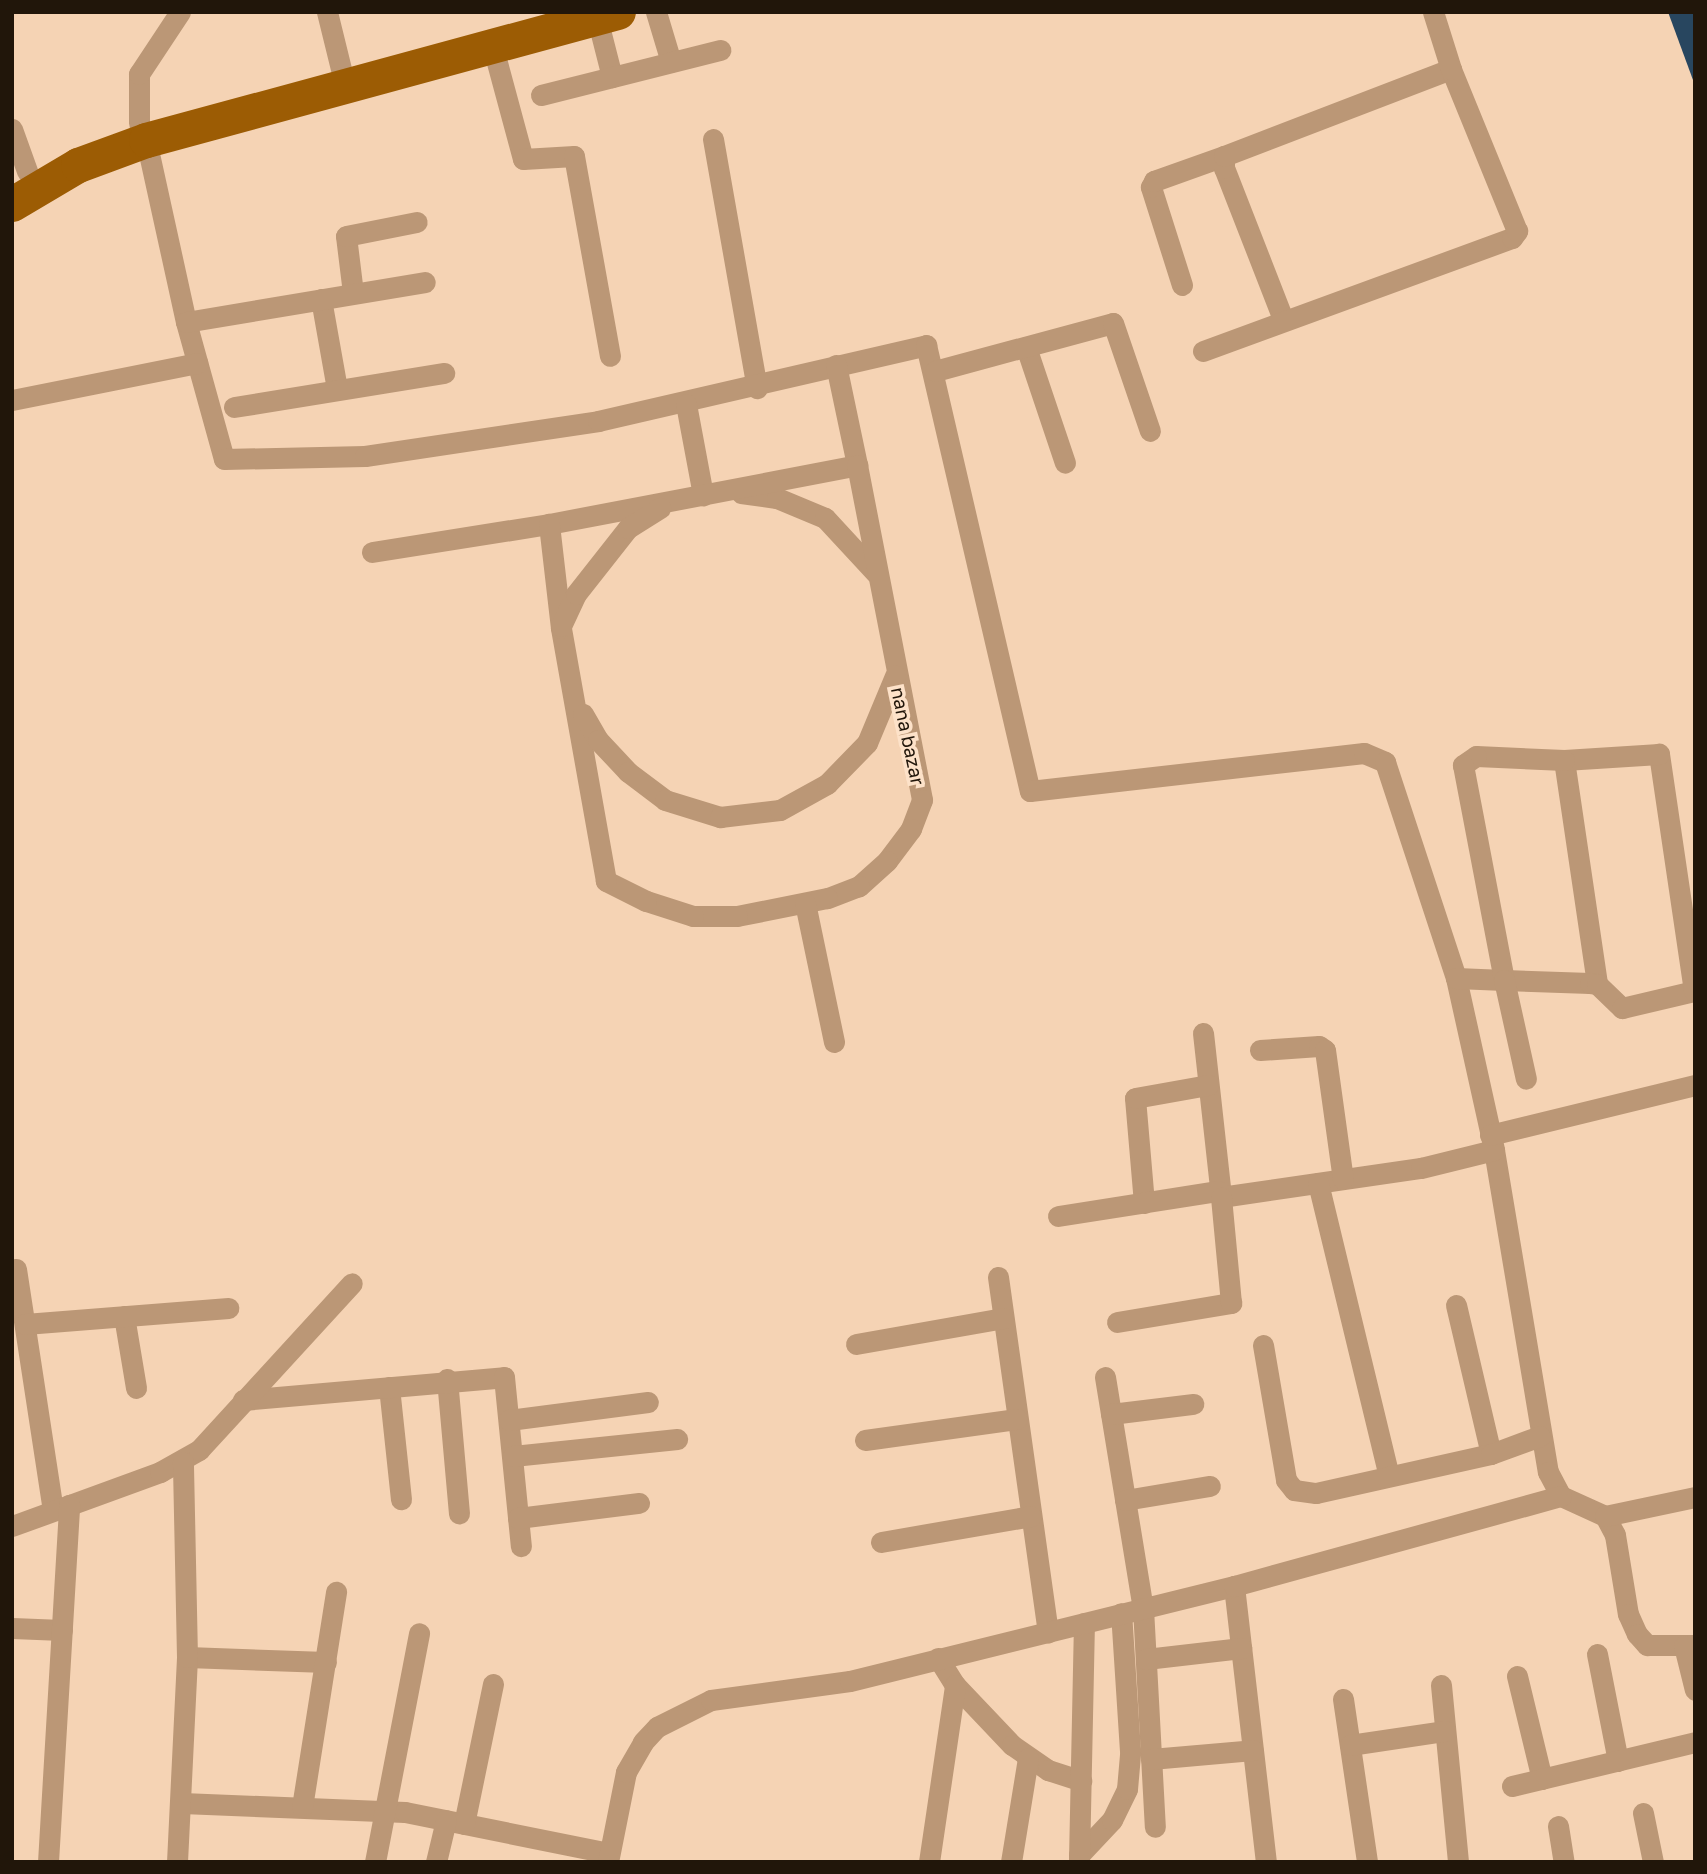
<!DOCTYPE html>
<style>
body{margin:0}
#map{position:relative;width:1707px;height:1874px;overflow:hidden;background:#f5d3b4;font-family:"Golos Text",sans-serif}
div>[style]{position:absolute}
.building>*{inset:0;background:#28465f}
.minor>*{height:21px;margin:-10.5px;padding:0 10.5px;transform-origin:10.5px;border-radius:10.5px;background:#bb9776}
.primary>*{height:35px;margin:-17.5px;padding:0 17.5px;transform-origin:17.5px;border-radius:17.5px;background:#9c5c04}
span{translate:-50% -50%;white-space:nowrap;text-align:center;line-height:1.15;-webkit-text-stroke:7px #fde2c9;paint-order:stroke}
.street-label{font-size:19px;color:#21160a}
.frame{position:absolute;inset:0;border:14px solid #21160a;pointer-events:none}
</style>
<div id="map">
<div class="building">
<div style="clip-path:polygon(1668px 12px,1695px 12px,1695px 80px,1693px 80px)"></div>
</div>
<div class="minor">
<div style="left:327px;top:12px;width:59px;rotate:76.2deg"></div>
<div style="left:656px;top:12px;width:52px;rotate:73.3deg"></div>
<div style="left:597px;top:18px;width:61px;rotate:75.7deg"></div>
<div style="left:492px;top:44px;width:119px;rotate:74.9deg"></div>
<div style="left:523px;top:159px;width:51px;rotate:-3.4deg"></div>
<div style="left:574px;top:156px;width:203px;rotate:79.8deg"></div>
<div style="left:541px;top:95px;width:185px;rotate:-14.1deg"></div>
<div style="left:139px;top:123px;width:49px;rotate:-90deg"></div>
<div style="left:139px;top:74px;width:74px;rotate:-56.5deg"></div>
<div style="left:12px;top:129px;width:45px;rotate:70.3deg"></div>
<div style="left:713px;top:139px;width:253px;rotate:80deg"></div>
<div style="left:146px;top:140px;width:186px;rotate:77.6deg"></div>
<div style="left:186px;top:322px;width:142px;rotate:74.5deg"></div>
<div style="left:224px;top:459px;width:141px;rotate:-1.2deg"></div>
<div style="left:365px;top:456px;width:236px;rotate:-8.5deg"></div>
<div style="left:598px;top:421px;width:337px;rotate:-13deg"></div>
<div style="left:926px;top:345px;width:458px;rotate:76.9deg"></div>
<div style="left:1030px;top:791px;width:336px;rotate:-6.5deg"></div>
<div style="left:1364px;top:753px;width:23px;rotate:23deg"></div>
<div style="left:1385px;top:762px;width:227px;rotate:71.8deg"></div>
<div style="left:1456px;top:978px;width:176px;rotate:77.5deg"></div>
<div style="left:1494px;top:1150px;width:326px;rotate:80.5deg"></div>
<div style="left:1548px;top:1472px;width:27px;rotate:62deg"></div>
<div style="left:1561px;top:1496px;width:48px;rotate:24.4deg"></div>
<div style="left:1605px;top:1516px;width:21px;rotate:62deg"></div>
<div style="left:1615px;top:1535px;width:80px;rotate:80.7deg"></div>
<div style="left:1628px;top:1614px;width:22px;rotate:66deg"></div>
<div style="left:1637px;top:1634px;width:15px;rotate:48deg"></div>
<div style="left:1647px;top:1645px;width:48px"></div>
<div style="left:1182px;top:285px;width:103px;rotate:-107.6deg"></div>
<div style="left:1151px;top:187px;width:7px;rotate:-63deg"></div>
<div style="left:1154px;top:181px;width:74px;rotate:-19.7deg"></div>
<div style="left:353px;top:293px;width:57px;rotate:-97deg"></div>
<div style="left:346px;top:236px;width:72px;rotate:-11.2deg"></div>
<div style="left:321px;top:299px;width:91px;rotate:79.9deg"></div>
<div style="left:1283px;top:319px;width:162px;rotate:-111.3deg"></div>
<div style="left:1224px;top:168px;width:12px;rotate:-90deg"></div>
<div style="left:1224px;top:156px;width:243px;rotate:-21deg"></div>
<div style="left:186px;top:322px;width:242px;rotate:-9.5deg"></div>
<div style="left:1026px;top:347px;width:122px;rotate:71.4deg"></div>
<div style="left:1203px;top:351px;width:329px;rotate:-20.1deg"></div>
<div style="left:1512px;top:238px;width:9px;rotate:-54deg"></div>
<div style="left:1517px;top:231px;width:175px;rotate:-112.2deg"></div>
<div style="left:1451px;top:69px;width:60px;rotate:-107.5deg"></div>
<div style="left:836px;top:365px;width:102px;rotate:78.1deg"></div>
<div style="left:935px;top:371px;width:184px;rotate:-15.1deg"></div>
<div style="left:1113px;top:323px;width:114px;rotate:71.1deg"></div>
<div style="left:12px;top:400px;width:189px;rotate:-11.3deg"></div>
<div style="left:686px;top:404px;width:93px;rotate:79.4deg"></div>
<div style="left:234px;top:407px;width:213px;rotate:-9.2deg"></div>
<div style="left:741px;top:493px;width:36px;rotate:8deg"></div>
<div style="left:777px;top:498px;width:52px;rotate:22.6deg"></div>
<div style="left:825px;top:518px;width:75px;rotate:47.2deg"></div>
<div style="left:372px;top:552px;width:179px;rotate:-9deg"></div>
<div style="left:549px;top:524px;width:314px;rotate:-10.8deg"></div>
<div style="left:857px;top:465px;width:341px;rotate:79deg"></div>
<div style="left:922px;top:800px;width:31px;rotate:111deg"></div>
<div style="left:911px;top:829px;width:40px;rotate:127deg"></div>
<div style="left:887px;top:861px;width:38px;rotate:138deg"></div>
<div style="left:859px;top:886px;width:34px;rotate:159deg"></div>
<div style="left:827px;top:898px;width:92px;rotate:168.7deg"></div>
<div style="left:737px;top:916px;width:44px;rotate:180deg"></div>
<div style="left:693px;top:916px;width:49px;rotate:-162.3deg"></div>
<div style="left:646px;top:901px;width:45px;rotate:-153.4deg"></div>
<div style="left:606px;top:881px;width:257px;rotate:-100.1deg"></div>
<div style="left:561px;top:628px;width:105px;rotate:-96.6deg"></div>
<div style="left:561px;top:626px;width:35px;rotate:-65deg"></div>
<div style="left:576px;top:594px;width:84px;rotate:-51.8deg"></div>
<div style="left:628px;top:528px;width:38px;rotate:-32deg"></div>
<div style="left:583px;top:714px;width:30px;rotate:60deg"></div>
<div style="left:598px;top:740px;width:44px;rotate:46.8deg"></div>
<div style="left:628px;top:772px;width:46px;rotate:37.1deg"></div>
<div style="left:665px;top:800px;width:58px;rotate:17.2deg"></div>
<div style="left:720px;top:817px;width:60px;rotate:-6.7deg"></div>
<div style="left:780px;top:810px;width:54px;rotate:-29deg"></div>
<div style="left:827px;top:784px;width:57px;rotate:-45.7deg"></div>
<div style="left:867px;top:743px;width:73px;rotate:-67.3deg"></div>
<div style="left:1564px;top:760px;width:226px;rotate:81.6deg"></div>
<div style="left:805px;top:903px;width:142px;rotate:78.2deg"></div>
<div style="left:1456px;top:978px;width:48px;rotate:2.4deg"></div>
<div style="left:1504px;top:980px;width:86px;rotate:2deg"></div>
<div style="left:1590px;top:983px;width:7px;rotate:8deg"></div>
<div style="left:1597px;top:984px;width:35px;rotate:44deg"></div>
<div style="left:1622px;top:1008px;width:74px;rotate:-13.3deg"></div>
<div style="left:1694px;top:991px;width:240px;rotate:-98.4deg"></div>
<div style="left:1659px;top:754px;width:95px;rotate:176.4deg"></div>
<div style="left:1564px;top:760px;width:88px;rotate:-177.4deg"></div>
<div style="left:1476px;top:756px;width:16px;rotate:145deg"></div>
<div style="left:1463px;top:765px;width:219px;rotate:79.2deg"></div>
<div style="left:1504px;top:980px;width:101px;rotate:77.5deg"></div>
<div style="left:1203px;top:1033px;width:165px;rotate:83.7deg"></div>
<div style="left:1221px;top:1197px;width:202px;rotate:-8.3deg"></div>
<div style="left:1421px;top:1168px;width:75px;rotate:-13.9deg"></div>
<div style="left:1260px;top:1050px;width:59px;rotate:-3.9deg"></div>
<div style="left:1319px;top:1046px;width:7px;rotate:34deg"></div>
<div style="left:1325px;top:1050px;width:130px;rotate:82.1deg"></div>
<div style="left:1490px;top:1135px;width:211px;rotate:-13.7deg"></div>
<div style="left:1318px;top:1183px;width:301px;rotate:76.4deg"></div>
<div style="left:1144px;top:1203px;width:105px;rotate:-94.9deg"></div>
<div style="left:1135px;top:1098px;width:74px;rotate:-10.1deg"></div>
<div style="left:1058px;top:1216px;width:162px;rotate:-8.9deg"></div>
<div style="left:16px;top:1269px;width:244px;rotate:81.3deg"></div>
<div style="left:998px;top:1277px;width:359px;rotate:82deg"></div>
<div style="left:1456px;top:1305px;width:153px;rotate:76.8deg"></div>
<div style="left:124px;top:1316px;width:73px;rotate:80.5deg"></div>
<div style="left:1117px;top:1322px;width:116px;rotate:-9.5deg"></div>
<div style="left:1231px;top:1303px;width:106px;rotate:-95.4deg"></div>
<div style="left:25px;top:1324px;width:204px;rotate:-4.5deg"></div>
<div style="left:856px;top:1344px;width:149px;rotate:-10deg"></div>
<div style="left:1263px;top:1345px;width:137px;rotate:80.3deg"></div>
<div style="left:1286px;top:1480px;width:13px;rotate:51deg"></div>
<div style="left:1294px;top:1490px;width:22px;rotate:8deg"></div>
<div style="left:1316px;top:1493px;width:179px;rotate:-12.6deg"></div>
<div style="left:1491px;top:1454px;width:52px;rotate:-20.2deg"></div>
<div style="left:1105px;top:1377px;width:234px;rotate:80.7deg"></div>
<div style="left:1143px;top:1608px;width:219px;rotate:86.9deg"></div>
<div style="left:447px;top:1379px;width:135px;rotate:84.9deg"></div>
<div style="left:389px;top:1387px;width:113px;rotate:83.9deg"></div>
<div style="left:243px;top:1400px;width:262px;rotate:-5deg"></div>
<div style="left:504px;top:1377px;width:170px;rotate:84.3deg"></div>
<div style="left:1111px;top:1414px;width:83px;rotate:-7deg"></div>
<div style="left:509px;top:1420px;width:140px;rotate:-7.4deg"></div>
<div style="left:865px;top:1440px;width:153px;rotate:-7.9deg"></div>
<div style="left:513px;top:1456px;width:165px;rotate:-5.9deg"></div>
<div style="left:1125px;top:1500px;width:86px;rotate:-9.4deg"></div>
<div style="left:1605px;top:1516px;width:92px;rotate:-11.9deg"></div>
<div style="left:518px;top:1518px;width:122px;rotate:-7.1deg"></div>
<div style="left:12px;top:1526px;width:158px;rotate:-20deg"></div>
<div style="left:160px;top:1472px;width:45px;rotate:-29.4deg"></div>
<div style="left:199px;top:1450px;width:226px;rotate:-47.5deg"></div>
<div style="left:881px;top:1542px;width:152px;rotate:-9.8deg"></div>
<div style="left:1234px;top:1586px;width:278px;rotate:83.4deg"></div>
<div style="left:12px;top:1628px;width:50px;rotate:2.3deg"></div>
<div style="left:1684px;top:1646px;width:45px;rotate:76deg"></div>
<div style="left:1597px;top:1654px;width:109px;rotate:78.9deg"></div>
<div style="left:187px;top:1657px;width:139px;rotate:2.1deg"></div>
<div style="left:938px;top:1658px;width:32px;rotate:58deg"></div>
<div style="left:955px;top:1685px;width:83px;rotate:46.5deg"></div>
<div style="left:1012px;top:1745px;width:44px;rotate:34.8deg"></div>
<div style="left:1048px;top:1770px;width:35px;rotate:18deg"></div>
<div style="left:1146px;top:1659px;width:96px;rotate:-6.6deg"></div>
<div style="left:1517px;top:1676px;width:106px;rotate:76.4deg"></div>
<div style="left:1441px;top:1685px;width:178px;rotate:84.5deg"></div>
<div style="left:1343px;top:1699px;width:165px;rotate:81.6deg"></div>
<div style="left:1350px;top:1745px;width:96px;rotate:-8.4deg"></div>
<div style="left:1151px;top:1759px;width:102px;rotate:-5deg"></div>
<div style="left:1512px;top:1786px;width:188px;rotate:-13.5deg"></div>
<div style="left:182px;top:1803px;width:223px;rotate:2.3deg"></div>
<div style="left:405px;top:1812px;width:208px;rotate:11.4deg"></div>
<div style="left:302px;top:1807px;width:218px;rotate:-81deg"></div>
<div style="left:1643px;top:1813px;width:50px;rotate:78.5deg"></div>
<div style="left:464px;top:1824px;width:143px;rotate:-78.3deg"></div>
<div style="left:1558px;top:1826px;width:36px;rotate:81deg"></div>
<div style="left:1079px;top:1855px;width:48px;rotate:-46.7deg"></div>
<div style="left:1112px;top:1820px;width:34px;rotate:-64deg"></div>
<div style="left:1127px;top:1789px;width:38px;rotate:-85deg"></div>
<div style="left:1130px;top:1751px;width:138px;rotate:-93.7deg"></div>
<div style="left:1079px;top:1860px;width:237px;rotate:-88.8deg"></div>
<div style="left:48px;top:1862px;width:358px;rotate:-86.6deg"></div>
<div style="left:177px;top:1862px;width:205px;rotate:-87.2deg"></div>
<div style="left:187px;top:1657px;width:195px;rotate:-91.2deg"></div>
<div style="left:375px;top:1862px;width:233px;rotate:-79.1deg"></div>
<div style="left:436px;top:1862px;width:43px;rotate:-76.6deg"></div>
<div style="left:608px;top:1862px;width:92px;rotate:-78.7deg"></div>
<div style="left:626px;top:1772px;width:34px;rotate:-60deg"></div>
<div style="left:643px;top:1742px;width:21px;rotate:-47deg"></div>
<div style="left:657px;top:1727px;width:60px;rotate:-26.6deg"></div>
<div style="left:711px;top:1700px;width:140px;rotate:-7.8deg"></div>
<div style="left:850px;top:1681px;width:396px;rotate:-13.9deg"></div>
<div style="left:1234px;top:1586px;width:339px;rotate:-15.4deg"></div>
<div style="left:929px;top:1862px;width:179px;rotate:-81.6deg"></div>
<div style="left:1011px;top:1862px;width:105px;rotate:-80.7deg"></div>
</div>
<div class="primary">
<div style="left:12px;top:204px;width:77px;rotate:-30.6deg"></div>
<div style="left:78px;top:165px;width:72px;rotate:-20.2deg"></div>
<div style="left:146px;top:140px;width:489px;rotate:-15.2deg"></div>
</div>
<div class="street-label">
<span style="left:908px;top:736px;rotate:78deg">nana bazar</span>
</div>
<div class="frame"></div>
</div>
